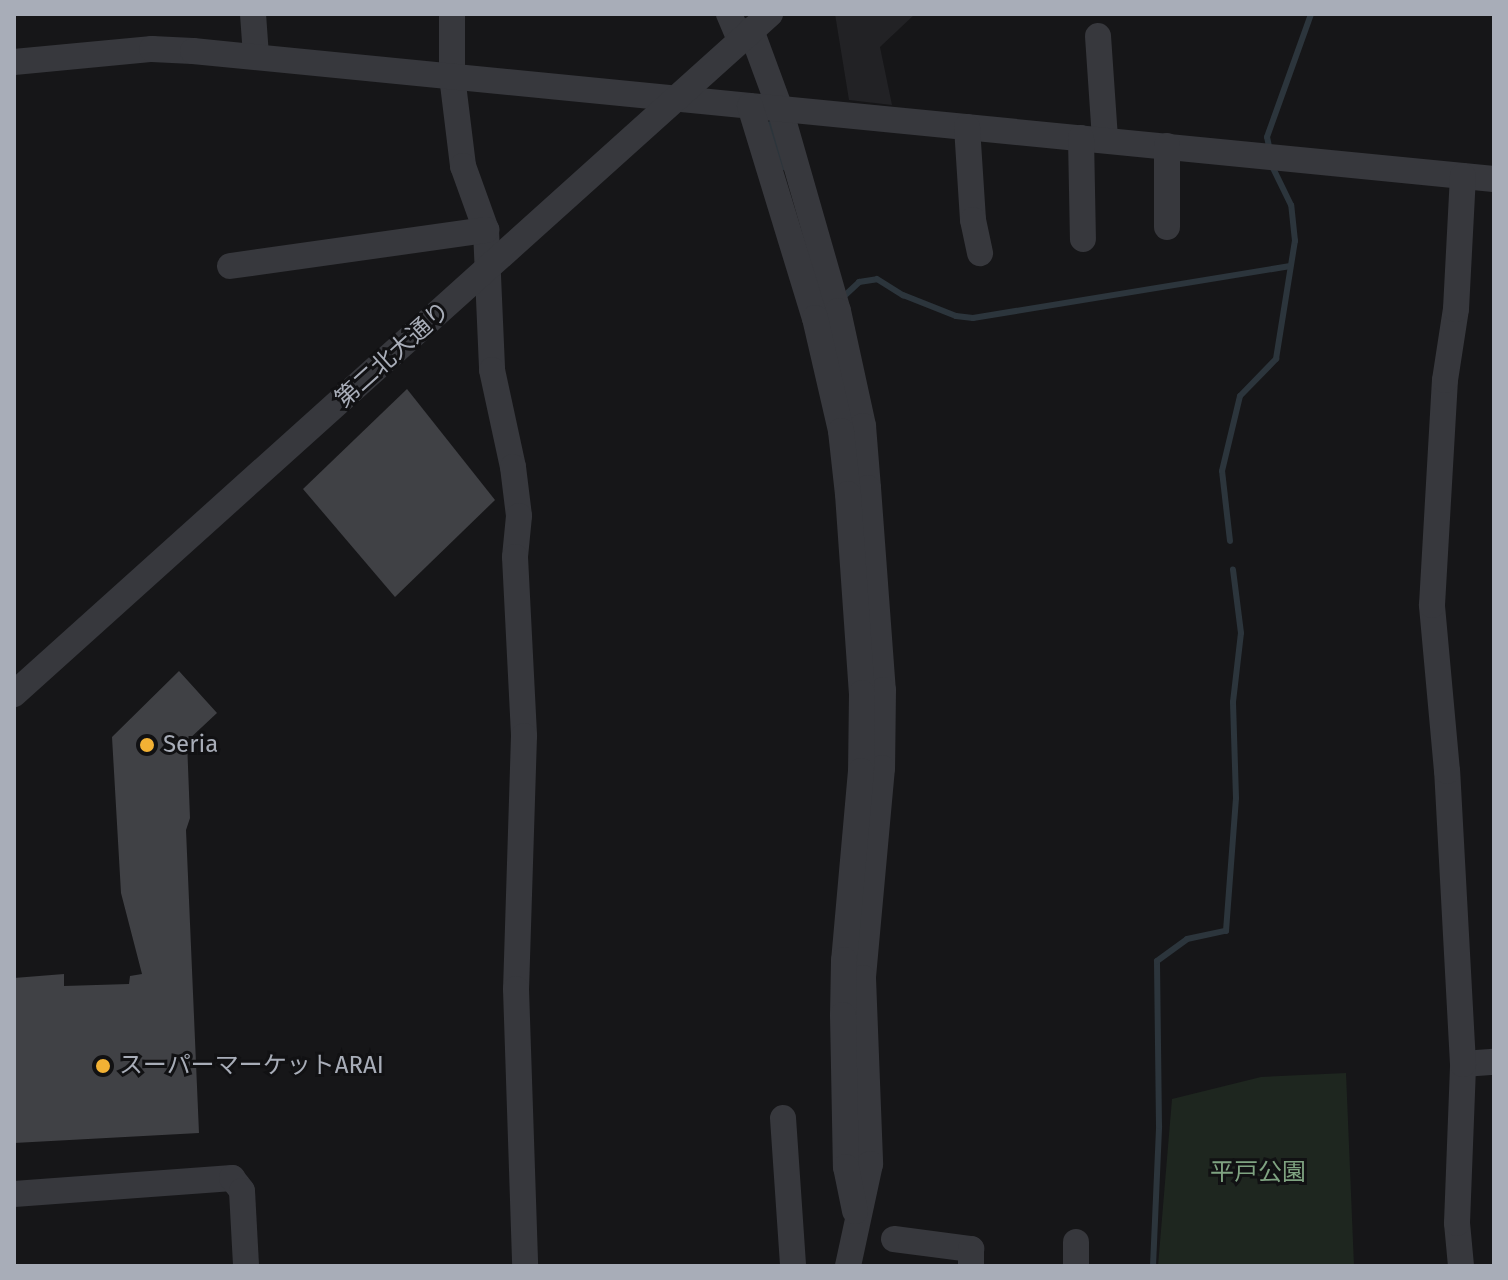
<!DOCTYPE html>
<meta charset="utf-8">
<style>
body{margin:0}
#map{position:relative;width:1508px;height:1280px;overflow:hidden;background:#161618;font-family:"Fira Sans","Noto Sans JP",sans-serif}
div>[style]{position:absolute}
.built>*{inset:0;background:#222225}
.green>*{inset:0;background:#1e261f}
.stream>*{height:6px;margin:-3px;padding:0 3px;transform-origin:3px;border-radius:3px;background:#2c353c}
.building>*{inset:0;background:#404145}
.minor>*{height:26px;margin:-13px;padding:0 13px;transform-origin:13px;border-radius:13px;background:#37383d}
.dots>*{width:22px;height:22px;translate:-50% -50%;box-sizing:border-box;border:4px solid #111113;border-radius:50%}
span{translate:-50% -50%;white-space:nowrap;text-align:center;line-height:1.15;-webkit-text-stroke:6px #111113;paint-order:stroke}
.street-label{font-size:24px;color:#a8adb8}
.poi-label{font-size:24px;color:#a8adb8}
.left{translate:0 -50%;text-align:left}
.park-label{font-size:24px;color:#7fa381}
.frame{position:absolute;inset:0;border:16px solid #a8adb8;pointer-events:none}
</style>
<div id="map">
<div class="built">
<div style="clip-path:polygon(835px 14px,915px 14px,880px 47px,892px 105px,849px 100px)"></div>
</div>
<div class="green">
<div style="clip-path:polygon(1346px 1073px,1354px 1266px,1158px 1266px,1172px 1099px,1261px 1077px)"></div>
</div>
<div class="stream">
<div style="left:770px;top:124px;width:45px;rotate:73.2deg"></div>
<div style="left:1270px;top:151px;width:14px;rotate:-102deg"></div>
<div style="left:1267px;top:137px;width:131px;rotate:-70.3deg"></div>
<div style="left:841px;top:299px;width:25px;rotate:-43deg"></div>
<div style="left:859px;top:282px;width:18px;rotate:-9deg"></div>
<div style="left:877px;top:279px;width:31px;rotate:32deg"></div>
<div style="left:903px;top:295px;width:57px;rotate:21.6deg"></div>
<div style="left:956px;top:316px;width:17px;rotate:7deg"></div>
<div style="left:973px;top:318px;width:320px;rotate:-9.3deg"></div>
<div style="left:1230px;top:541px;width:70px;rotate:-96.5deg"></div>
<div style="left:1222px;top:471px;width:77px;rotate:-76.5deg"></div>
<div style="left:1240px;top:396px;width:52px;rotate:-45.8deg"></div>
<div style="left:1276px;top:359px;width:120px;rotate:-80.9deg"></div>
<div style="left:1295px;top:241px;width:36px;rotate:-96deg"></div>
<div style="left:1291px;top:205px;width:43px;rotate:-116deg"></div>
<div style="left:1153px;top:1266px;width:140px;rotate:-87.5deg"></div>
<div style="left:1159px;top:1126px;width:165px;rotate:-90.7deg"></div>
<div style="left:1157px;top:961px;width:37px;rotate:-36deg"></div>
<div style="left:1187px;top:939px;width:40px;rotate:-12deg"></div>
<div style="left:1226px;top:931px;width:133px;rotate:-85.7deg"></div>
<div style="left:1236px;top:798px;width:96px;rotate:-91.8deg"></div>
<div style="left:1233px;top:702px;width:69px;rotate:-83.4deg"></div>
<div style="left:1241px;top:633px;width:64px;rotate:-97.2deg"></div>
</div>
<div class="building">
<div style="clip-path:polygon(407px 389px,495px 500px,395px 597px,303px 489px)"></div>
<div style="clip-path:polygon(179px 671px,217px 713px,187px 741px,190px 818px,186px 830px,199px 1133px,14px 1143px,14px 978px,64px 974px,64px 986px,129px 984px,130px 976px,142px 974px,121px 893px,112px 737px)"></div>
</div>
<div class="minor">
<div style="left:253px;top:14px;width:42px;rotate:85.9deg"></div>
<div style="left:452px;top:14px;width:62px;rotate:90deg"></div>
<div style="left:452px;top:76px;width:91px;rotate:83deg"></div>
<div style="left:463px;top:166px;width:68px;rotate:70.2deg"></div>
<div style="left:486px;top:230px;width:140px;rotate:87.5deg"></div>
<div style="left:492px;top:370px;width:99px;rotate:77.8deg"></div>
<div style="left:513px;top:467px;width:49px;rotate:83deg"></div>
<div style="left:519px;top:516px;width:41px;rotate:95.6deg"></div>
<div style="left:515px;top:557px;width:179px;rotate:87.1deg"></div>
<div style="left:524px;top:736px;width:253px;rotate:91.8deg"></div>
<div style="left:516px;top:989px;width:277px;rotate:88.1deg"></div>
<div style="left:729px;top:14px;width:28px;rotate:67deg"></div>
<div style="left:751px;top:30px;width:84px;rotate:69.8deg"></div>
<div style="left:780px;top:109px;width:210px;rotate:74deg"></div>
<div style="left:838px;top:311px;width:118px;rotate:77.7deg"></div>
<div style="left:863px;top:426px;width:62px;rotate:85.4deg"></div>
<div style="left:868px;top:488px;width:203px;rotate:85.8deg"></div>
<div style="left:883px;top:690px;width:78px;rotate:90.7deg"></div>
<div style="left:882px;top:768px;width:211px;rotate:95.2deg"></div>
<div style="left:863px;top:978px;width:186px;rotate:87.8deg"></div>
<div style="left:870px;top:1164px;width:104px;rotate:102.2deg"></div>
<div style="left:1098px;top:36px;width:104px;rotate:86.1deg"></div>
<div style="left:14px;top:62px;width:139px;rotate:-5.4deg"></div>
<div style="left:152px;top:49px;width:41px;rotate:2.8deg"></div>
<div style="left:193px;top:51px;width:1307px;rotate:5.62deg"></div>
<div style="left:750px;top:106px;width:222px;rotate:73deg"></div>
<div style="left:815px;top:318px;width:116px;rotate:77deg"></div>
<div style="left:841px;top:431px;width:63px;rotate:83.7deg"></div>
<div style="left:848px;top:494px;width:199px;rotate:86deg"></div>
<div style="left:862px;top:693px;width:78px;rotate:90.7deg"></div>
<div style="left:861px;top:771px;width:190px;rotate:95.1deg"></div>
<div style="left:844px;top:960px;width:55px;rotate:91deg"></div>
<div style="left:843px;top:1015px;width:152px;rotate:88.9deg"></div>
<div style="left:846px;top:1167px;width:45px;rotate:78.4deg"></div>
<div style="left:967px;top:127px;width:93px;rotate:86.3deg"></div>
<div style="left:973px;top:220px;width:34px;rotate:78deg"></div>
<div style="left:1081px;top:138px;width:101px;rotate:88.9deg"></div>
<div style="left:1167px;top:227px;width:81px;rotate:-90deg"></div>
<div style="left:230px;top:266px;width:259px;rotate:-8deg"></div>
<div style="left:14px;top:694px;width:1017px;rotate:-41.97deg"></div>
<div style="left:1463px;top:1064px;width:31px;rotate:-4deg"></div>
<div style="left:783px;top:1118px;width:148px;rotate:86.1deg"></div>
<div style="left:14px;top:1194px;width:219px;rotate:-4.2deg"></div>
<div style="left:232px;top:1178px;width:16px;rotate:52deg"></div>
<div style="left:242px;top:1191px;width:75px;rotate:86.9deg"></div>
<div style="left:894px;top:1239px;width:78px;rotate:7.4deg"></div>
<div style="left:971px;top:1249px;width:17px;rotate:90deg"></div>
<div style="left:1076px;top:1242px;width:24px;rotate:90deg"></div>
<div style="left:1461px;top:1266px;width:43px;rotate:-95.3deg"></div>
<div style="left:1457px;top:1223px;width:159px;rotate:-87.8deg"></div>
<div style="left:1463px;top:1064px;width:293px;rotate:-93.1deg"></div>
<div style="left:1447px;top:771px;width:167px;rotate:-95.2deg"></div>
<div style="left:1432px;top:605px;width:225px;rotate:-86.7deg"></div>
<div style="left:1445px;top:380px;width:72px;rotate:-81.2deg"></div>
<div style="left:1456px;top:309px;width:133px;rotate:-87deg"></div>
</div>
<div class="dots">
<div style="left:147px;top:745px;background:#f2b134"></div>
<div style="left:103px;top:1066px;background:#f2b134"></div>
</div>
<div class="street-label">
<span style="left:393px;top:355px;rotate:-42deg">第二北大通り</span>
</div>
<div class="poi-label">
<span class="left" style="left:163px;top:745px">Seria</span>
<span class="left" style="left:119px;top:1066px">スーパーマーケットARAI</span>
</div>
<div class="park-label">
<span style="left:1258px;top:1173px">平戸公園</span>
</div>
<div class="frame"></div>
</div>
